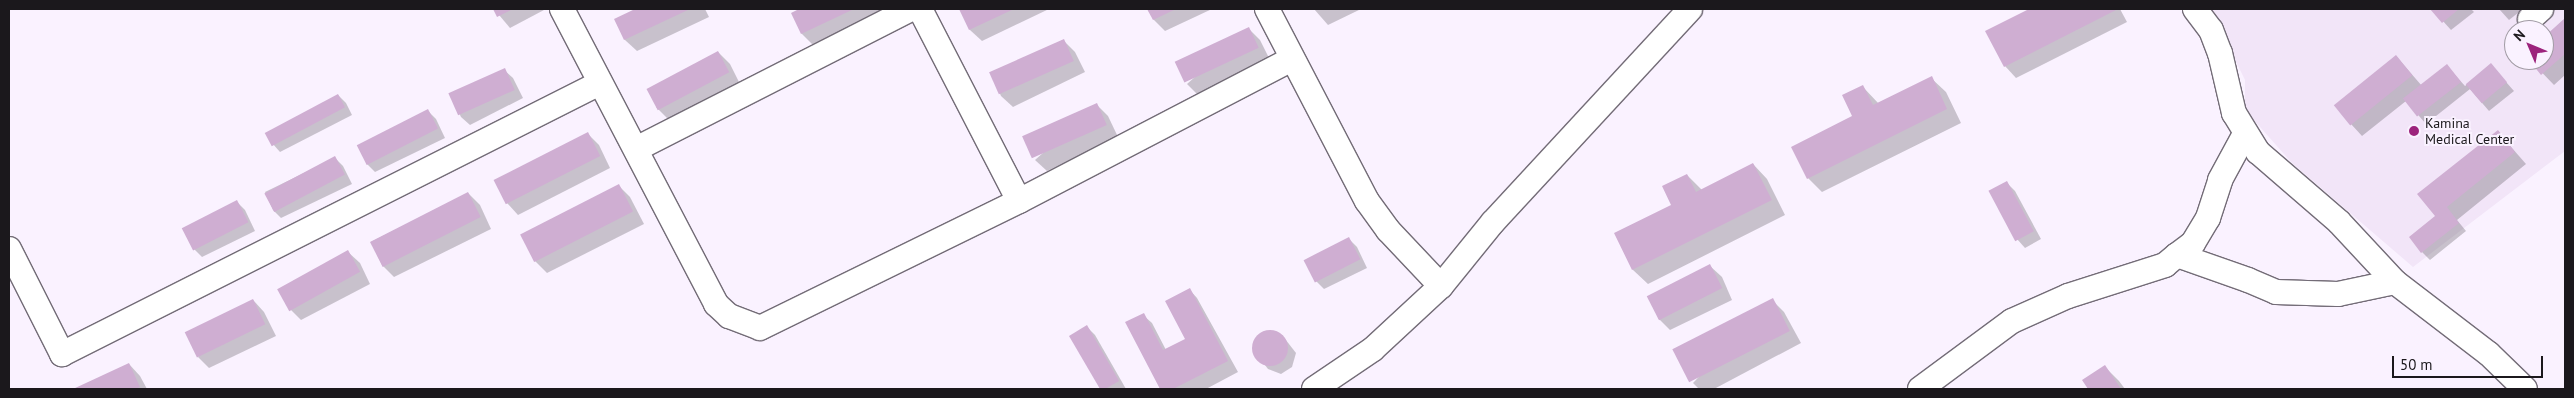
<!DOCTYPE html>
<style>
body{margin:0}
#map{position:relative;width:2574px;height:398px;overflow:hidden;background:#faf2ff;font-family:"PT Sans",sans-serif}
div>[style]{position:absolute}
.built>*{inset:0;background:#f2e5f8}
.shadow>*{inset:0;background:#0003}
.building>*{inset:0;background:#cfaed2;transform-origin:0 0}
.round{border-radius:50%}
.roads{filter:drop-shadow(1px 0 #736c77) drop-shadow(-1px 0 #736c77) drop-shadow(0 1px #736c77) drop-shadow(0 -1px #736c77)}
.minor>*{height:24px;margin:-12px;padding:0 12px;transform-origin:12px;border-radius:12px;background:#fff}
.dots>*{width:14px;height:14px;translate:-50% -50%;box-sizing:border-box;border:2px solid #faf2ff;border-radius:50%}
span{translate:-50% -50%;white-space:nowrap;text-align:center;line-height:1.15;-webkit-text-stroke:4px #faf2ff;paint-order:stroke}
.poi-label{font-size:14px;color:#1b181c}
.left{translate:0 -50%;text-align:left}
.frame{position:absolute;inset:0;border:10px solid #1b181c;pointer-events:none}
.north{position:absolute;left:2504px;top:20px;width:50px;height:50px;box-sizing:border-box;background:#faf2ff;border:1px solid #a19ba4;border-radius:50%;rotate:315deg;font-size:14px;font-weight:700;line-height:20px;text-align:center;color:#1b181c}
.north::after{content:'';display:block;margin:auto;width:18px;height:22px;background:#9c237c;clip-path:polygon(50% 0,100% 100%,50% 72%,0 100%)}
.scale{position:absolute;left:2392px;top:356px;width:151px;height:22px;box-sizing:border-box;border:2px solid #1b181c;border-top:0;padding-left:6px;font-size:15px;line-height:18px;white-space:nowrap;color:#1b181c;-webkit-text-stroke:4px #faf2ff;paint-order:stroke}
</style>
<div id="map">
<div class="built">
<div style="clip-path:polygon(evenodd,2210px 9px,2565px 9px,2565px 151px,2413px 267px,2292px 163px,2245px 110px,2245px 80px,2210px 9px,2514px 30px,2544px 30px,2544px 60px,2514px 60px,2514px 30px)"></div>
</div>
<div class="shadow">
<div style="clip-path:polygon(494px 9px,543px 9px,544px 10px,510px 28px)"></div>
<div style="clip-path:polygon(638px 9px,705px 9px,709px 17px,637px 51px,625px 40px,615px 20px)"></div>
<div style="clip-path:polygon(802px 9px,884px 9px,885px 11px,813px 45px,802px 34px,792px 13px)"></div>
<div style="clip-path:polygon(1049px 9px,982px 41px,970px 30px,961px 10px)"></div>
<div style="clip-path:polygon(1148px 9px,1212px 9px,1165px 31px,1154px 20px)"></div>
<div style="clip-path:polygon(1314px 9px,1361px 9px,1328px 25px)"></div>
<div style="clip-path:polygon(2032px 9px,2120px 9px,2127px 22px,2016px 78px,2005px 66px,1987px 32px)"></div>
<div style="clip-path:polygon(2432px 9px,2471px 9px,2474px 12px,2451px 30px)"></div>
<div style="clip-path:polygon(2499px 9px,2523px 9px,2509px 20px)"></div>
<div style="clip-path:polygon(2565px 20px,2565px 75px,2554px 85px,2530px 60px,2544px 60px,2544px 38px)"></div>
<div style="clip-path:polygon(1249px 29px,1260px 40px,1270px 60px,1198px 95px,1187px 84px)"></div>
<div style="clip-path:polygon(1063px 40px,1075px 52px,1085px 72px,1013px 107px,1001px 96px,992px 75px)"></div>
<div style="clip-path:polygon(718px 52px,730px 64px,740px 84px,668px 119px,656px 107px)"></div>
<div style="clip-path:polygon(2396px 56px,2422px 86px,2447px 66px,2465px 86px,2491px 65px,2514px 91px,2489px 111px,2470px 89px,2426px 124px,2406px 101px,2362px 136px,2351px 124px)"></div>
<div style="clip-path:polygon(504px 70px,513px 78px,523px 98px,470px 125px,461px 117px,451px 96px)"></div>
<div style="clip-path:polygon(1931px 78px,1946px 92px,1961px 123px,1822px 192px,1808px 178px,1854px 117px,1863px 87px,1879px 104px)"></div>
<div style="clip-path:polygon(338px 95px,346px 103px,352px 115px,280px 152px,272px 143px)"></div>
<div style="clip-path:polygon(1097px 105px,1108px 116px,1118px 137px,1047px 171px,1035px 160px)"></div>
<div style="clip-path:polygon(428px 111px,436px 119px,445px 138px,375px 172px,367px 164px)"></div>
<div style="clip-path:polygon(2498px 132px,2526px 164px,2457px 220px,2466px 231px,2430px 260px,2422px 252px,2437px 217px)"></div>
<div style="clip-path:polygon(587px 133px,599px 145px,610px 168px,518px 215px,507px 203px)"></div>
<div style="clip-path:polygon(335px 158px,343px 166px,352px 184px,281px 218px,273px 210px,265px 192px)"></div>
<div style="clip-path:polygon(1753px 164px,1767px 179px,1785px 215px,1648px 284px,1633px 270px,1616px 234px,1673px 205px,1687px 175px,1702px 190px)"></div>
<div style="clip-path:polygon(2007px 183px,2015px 191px,2041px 239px,2025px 248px,2017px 239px)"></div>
<div style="clip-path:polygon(618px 185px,630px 197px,644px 224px,547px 273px,535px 261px)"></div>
<div style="clip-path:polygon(468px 193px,480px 205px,491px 229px,394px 277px,382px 265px,371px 242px)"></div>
<div style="clip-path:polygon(237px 202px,245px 210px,255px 231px,202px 257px,194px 249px)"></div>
<div style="clip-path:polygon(1349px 239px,1357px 247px,1367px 268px,1324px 289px,1316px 281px)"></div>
<div style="clip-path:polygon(348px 252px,360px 263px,370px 284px,301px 320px,289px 308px)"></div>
<div style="clip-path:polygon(1710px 266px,1722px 277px,1732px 300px,1670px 330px,1658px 318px)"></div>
<div style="clip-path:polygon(1189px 289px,1197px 298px,1238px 372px,1206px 389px,1161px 389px,1127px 323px,1143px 315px,1152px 323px,1166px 350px,1187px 339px)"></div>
<div style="clip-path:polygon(253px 300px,264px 312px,276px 336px,209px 368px,198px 357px)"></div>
<div style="clip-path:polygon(1772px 300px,1784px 312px,1801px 343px,1714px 389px,1699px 389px,1693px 383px)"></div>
<div style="clip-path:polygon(1087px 327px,1095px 335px,1126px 389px,1101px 389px,1071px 336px)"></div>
<div style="clip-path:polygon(1265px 331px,1282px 335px,1296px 353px,1292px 367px,1281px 374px,1268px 369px,1254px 351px,1257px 337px)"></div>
<div style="clip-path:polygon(129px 364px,140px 376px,147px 389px,76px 389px)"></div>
<div style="clip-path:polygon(2105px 367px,2119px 381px,2125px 389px,2089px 389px,2084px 381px)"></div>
</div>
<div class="building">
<div style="clip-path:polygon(493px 9px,513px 9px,497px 17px)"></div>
<div style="clip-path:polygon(635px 9px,690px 9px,624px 40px,614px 19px)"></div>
<div style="clip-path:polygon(799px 9px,854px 9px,801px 34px,791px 13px)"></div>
<div style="clip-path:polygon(959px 9px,1014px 9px,969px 30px)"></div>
<div style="clip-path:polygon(1147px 9px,1176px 9px,1153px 20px)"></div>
<div style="clip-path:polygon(2029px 9px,2115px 9px,2116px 10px,2004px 67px,1985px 31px)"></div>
<div style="clip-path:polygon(2430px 9px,2459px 9px,2442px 23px)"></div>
<div style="clip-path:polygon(2565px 18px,2565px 54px,2541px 75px,2529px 60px,2544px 60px,2544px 37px)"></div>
<div style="left:1249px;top:27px;width:23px;height:82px;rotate:65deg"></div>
<div style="left:1064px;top:39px;width:24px;height:82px;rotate:66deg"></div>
<div style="left:718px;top:51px;width:24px;height:81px;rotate:62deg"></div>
<div style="left:2396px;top:55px;width:26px;height:80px;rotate:51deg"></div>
<div style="left:2491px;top:63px;width:25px;height:33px;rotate:50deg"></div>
<div style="left:2447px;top:64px;width:23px;height:56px;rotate:52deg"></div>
<div style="left:505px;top:68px;width:24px;height:62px;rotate:66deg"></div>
<div style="clip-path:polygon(1932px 76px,1947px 109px,1807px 179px,1791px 147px,1852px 116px,1842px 95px,1863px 85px,1873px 105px)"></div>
<div style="left:338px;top:94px;width:15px;height:83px;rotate:62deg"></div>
<div style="left:1097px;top:103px;width:24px;height:82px;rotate:66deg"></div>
<div style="left:428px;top:109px;width:22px;height:80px;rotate:63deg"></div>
<div style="clip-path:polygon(2498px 130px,2515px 152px,2447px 207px,2459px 223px,2421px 253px,2409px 237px,2435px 216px,2417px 194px)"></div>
<div style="left:588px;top:132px;width:27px;height:106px;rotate:63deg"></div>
<div style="left:335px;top:156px;width:21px;height:80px;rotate:62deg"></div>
<div style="clip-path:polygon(1753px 163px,1772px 200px,1632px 270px,1614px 233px,1671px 205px,1662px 186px,1687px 174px,1696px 192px)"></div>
<div style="left:2007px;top:181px;width:57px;height:21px;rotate:62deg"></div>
<div style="left:619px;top:184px;width:31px;height:111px;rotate:63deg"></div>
<div style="left:468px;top:192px;width:28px;height:110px;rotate:63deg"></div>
<div style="left:237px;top:200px;width:25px;height:62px;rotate:63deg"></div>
<div style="left:1349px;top:237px;width:25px;height:51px;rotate:63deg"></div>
<div style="left:348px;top:250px;width:25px;height:81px;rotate:61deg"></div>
<div style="left:1710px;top:264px;width:27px;height:71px;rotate:63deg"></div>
<div style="clip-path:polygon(1190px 288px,1228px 361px,1173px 389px,1160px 389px,1125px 322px,1144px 313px,1163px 350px,1185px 339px,1165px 301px)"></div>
<div style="left:1773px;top:298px;width:37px;height:113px;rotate:63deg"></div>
<div style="left:253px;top:299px;width:28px;height:76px;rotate:64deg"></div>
<div style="clip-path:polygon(1087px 325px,1119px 381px,1105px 389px,1100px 389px,1069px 336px)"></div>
<div class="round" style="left:1252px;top:330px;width:36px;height:36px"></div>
<div style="clip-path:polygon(129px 363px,140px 387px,135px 389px,73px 389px)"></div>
<div style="clip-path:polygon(2105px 365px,2121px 389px,2088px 389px,2082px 380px)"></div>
</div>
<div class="roads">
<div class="minor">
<div style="left:562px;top:9px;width:333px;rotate:62.4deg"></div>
<div style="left:716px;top:304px;width:18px;rotate:43deg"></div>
<div style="left:729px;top:316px;width:33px;rotate:21deg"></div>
<div style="left:760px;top:328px;width:288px;rotate:-26.1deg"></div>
<div style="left:1019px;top:201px;width:308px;rotate:-27.5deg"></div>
<div style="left:920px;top:9px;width:216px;rotate:62.7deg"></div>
<div style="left:1267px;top:9px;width:216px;rotate:62.5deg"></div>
<div style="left:1367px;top:201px;width:36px;rotate:54deg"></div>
<div style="left:1388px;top:230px;width:77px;rotate:46.6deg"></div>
<div style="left:2195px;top:9px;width:26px;rotate:53deg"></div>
<div style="left:2211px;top:30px;width:25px;rotate:69deg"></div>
<div style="left:2220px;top:53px;width:62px;rotate:76.9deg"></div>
<div style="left:2234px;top:113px;width:46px;rotate:58.4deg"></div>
<div style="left:2258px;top:152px;width:107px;rotate:40.8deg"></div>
<div style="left:2339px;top:222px;width:82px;rotate:47deg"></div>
<div style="left:2395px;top:282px;width:118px;rotate:37.5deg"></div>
<div style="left:2489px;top:354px;width:50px;rotate:44.2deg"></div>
<div style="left:2530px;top:19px;width:15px;rotate:-42deg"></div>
<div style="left:636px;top:149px;width:309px;rotate:-27deg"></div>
<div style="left:9px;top:249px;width:118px;rotate:63.2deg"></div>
<div style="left:62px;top:354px;width:602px;rotate:-26.74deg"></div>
<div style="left:2177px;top:255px;width:75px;rotate:19.4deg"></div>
<div style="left:2248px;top:280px;width:30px;rotate:23deg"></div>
<div style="left:2276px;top:292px;width:62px;rotate:1.8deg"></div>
<div style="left:2338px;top:294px;width:58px;rotate:-11.9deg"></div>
<div style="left:1314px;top:389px;width:71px;rotate:-34.1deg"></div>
<div style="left:1373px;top:349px;width:93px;rotate:-42.8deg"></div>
<div style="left:1441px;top:286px;width:82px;rotate:-50.9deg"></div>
<div style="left:1493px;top:222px;width:290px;rotate:-47.2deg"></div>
<div style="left:1920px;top:389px;width:114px;rotate:-36.5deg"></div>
<div style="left:2012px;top:321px;width:61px;rotate:-24.1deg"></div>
<div style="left:2068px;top:296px;width:102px;rotate:-17.7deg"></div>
<div style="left:2165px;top:265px;width:16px;rotate:-40deg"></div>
<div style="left:2177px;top:255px;width:20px;rotate:-37deg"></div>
<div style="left:2193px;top:243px;width:29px;rotate:-59deg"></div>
<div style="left:2208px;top:218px;width:40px;rotate:-72deg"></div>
<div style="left:2220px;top:180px;width:52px;rotate:-61.5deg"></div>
</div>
</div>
<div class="dots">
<div style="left:2414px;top:131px;background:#9c237c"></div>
</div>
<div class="poi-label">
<span class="left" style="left:2425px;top:131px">Kamina<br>Medical Center</span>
</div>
<div class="frame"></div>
<div class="north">N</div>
<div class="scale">50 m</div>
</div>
